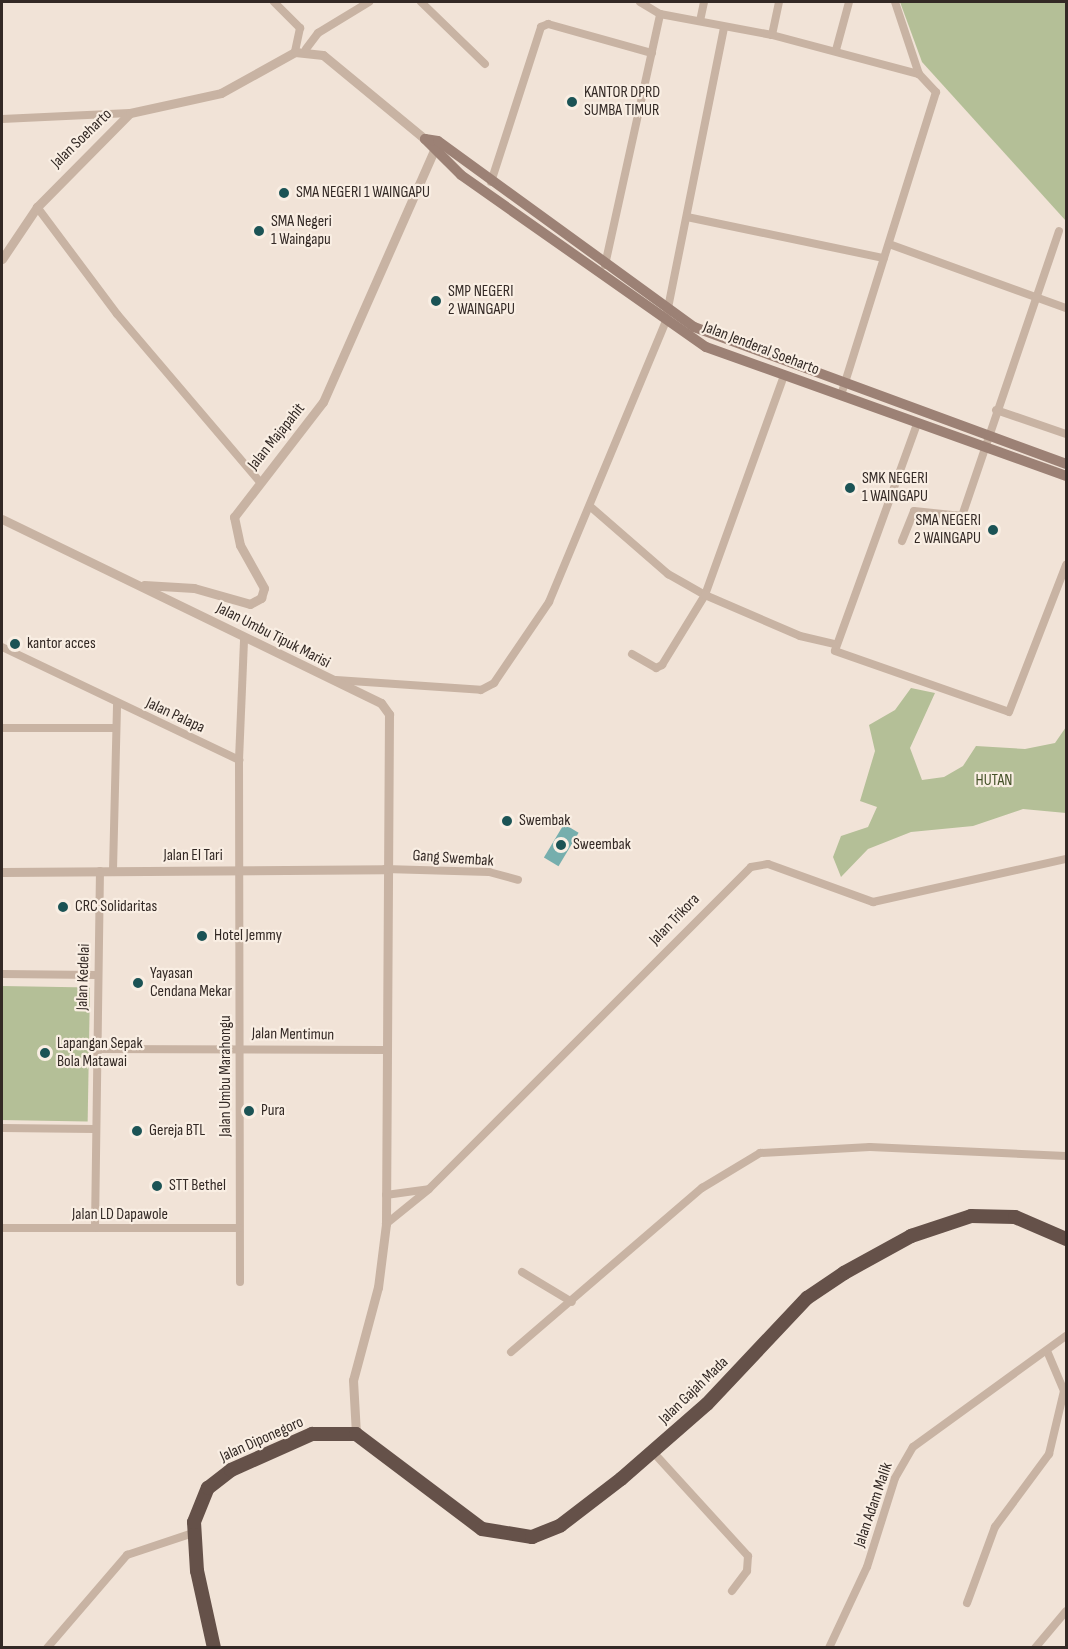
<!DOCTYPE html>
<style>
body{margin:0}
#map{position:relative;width:1068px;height:1649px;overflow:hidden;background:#f1e3d7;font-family:"Sofia Sans Condensed",sans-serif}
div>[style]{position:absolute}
.green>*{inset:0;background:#b4bf97;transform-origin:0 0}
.water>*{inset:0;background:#76aead;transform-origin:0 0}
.minor>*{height:8px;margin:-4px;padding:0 4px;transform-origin:4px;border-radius:4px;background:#c8b3a3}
.tertiary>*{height:9px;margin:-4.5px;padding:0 4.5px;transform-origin:4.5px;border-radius:4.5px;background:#c8b3a3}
.secondary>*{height:10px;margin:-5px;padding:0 5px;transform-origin:5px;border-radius:5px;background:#9c8175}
.trunk>*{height:14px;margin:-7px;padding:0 7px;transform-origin:7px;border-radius:7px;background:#655149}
.dots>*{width:16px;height:16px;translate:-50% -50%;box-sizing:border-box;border:3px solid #f9eee3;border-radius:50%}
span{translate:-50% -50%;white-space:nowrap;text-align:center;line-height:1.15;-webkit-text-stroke:4.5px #f9eee3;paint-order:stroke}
.poi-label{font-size:16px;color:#332925}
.left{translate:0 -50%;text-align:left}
.right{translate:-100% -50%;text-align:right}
.street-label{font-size:16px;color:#332925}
.park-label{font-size:16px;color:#455229}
.frame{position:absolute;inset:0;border:3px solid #332925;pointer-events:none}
</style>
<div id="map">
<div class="green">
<div style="clip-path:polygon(900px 2px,1066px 2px,1066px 221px,922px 62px)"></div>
<div style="clip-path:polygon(911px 688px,935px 693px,910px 748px,922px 780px,944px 777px,963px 766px,976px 746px,1025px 749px,1055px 743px,1066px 727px,1066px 813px,1023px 809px,973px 826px,911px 832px,868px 849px,841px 877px,833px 857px,841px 836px,868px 827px,877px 807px,860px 801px,875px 751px,869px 725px,895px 710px)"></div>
<div style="left:2px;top:986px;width:88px;height:134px;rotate:1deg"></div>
</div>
<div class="water">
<div style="left:564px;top:824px;width:17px;height:39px;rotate:31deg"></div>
</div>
<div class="minor">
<div style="left:274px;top:2px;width:37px;rotate:45deg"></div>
<div style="left:300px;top:28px;width:25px;rotate:102deg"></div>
<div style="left:421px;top:2px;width:89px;rotate:44.1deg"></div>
<div style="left:640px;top:2px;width:23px;rotate:31deg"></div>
<div style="left:895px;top:2px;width:76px;rotate:71.6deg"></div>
<div style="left:700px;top:21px;width:19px;rotate:-78deg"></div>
<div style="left:772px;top:35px;width:34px;rotate:-78deg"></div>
<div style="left:306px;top:49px;width:20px;rotate:-53deg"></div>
<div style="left:318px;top:33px;width:60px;rotate:-31.3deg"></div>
<div style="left:836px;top:50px;width:50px;rotate:-74.8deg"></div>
<div style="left:2px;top:119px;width:128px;rotate:-2.7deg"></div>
<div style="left:491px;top:182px;width:163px;rotate:-72.1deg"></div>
<div style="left:541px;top:27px;width:8px;rotate:-23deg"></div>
<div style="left:548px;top:24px;width:108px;rotate:15.6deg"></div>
<div style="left:37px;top:207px;width:134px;rotate:53.2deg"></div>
<div style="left:117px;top:314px;width:221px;rotate:49.6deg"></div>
<div style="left:687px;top:217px;width:201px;rotate:11.8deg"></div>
<div style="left:889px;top:244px;width:188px;rotate:19.9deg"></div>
<div style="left:605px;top:265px;width:257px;rotate:-77.6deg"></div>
<div style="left:660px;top:14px;width:114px;rotate:10.6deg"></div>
<div style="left:772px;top:35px;width:152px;rotate:14.9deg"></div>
<div style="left:919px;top:74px;width:25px;rotate:47deg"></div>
<div style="left:936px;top:92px;width:318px;rotate:107.4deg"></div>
<div style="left:996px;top:410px;width:74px;rotate:18.9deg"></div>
<div style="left:917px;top:424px;width:241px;rotate:109.9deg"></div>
<div style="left:835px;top:651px;width:184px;rotate:19.3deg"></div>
<div style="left:1009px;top:712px;width:158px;rotate:-68.8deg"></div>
<div style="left:592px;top:508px;width:101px;rotate:41deg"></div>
<div style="left:668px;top:574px;width:43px;rotate:29.6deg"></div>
<div style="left:705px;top:595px;width:234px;rotate:-70.2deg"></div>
<div style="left:902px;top:541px;width:32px;rotate:-68deg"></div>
<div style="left:914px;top:511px;width:48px;rotate:5.9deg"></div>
<div style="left:962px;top:516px;width:301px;rotate:-71.2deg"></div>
<div style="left:2px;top:647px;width:263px;rotate:25.5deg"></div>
<div style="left:239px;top:760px;width:522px;rotate:89.89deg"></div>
<div style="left:632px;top:654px;width:28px;rotate:30deg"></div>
<div style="left:656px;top:668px;width:7px;rotate:-27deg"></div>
<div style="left:662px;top:665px;width:82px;rotate:-58.4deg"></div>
<div style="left:705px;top:595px;width:103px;rotate:23.3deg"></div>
<div style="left:800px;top:636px;width:37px;rotate:13deg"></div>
<div style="left:336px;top:680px;width:145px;rotate:3.9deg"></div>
<div style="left:481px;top:690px;width:15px;rotate:-28deg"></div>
<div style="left:494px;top:683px;width:98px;rotate:-55.8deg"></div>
<div style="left:549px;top:602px;width:302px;rotate:-67.4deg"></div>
<div style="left:665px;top:323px;width:302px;rotate:-78.7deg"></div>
<div style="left:2px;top:728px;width:112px"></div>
<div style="left:239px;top:760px;width:121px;rotate:-87.6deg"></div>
<div style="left:385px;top:869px;width:104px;rotate:1.7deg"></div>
<div style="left:489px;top:872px;width:30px;rotate:15deg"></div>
<div style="left:113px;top:870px;width:167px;rotate:-88.6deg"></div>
<div style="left:2px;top:974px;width:95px;rotate:0.6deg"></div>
<div style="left:95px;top:1049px;width:288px;rotate:0.2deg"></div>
<div style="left:2px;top:1128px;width:92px;rotate:0.6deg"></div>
<div style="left:386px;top:1195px;width:43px;rotate:-7.9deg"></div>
<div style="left:386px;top:1224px;width:55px;rotate:-39.1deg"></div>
<div style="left:429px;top:1189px;width:455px;rotate:-45deg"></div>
<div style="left:751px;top:867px;width:17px;rotate:-10deg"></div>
<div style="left:768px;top:864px;width:112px;rotate:19.9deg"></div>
<div style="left:873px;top:902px;width:198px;rotate:-12.6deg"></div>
<div style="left:2px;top:1228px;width:237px"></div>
<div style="left:95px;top:1228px;width:357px;rotate:-89.2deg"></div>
<div style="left:522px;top:1272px;width:58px;rotate:31deg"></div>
<div style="left:511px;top:1352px;width:252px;rotate:-40.7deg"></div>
<div style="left:702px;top:1188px;width:68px;rotate:-31.1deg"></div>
<div style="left:760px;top:1153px;width:110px;rotate:-3.1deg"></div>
<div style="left:870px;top:1147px;width:196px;rotate:2.6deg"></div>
<div style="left:653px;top:1452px;width:141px;rotate:47.6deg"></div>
<div style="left:748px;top:1556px;width:15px;rotate:94deg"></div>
<div style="left:747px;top:1571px;width:25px;rotate:127deg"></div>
<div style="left:967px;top:1603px;width:81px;rotate:-69.8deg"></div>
<div style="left:995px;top:1527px;width:91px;rotate:-53.5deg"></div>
<div style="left:1049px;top:1454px;width:65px;rotate:-76.6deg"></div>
<div style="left:1064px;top:1391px;width:43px;rotate:-113deg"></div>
<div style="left:47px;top:1648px;width:123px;rotate:-49.3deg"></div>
<div style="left:127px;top:1555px;width:70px;rotate:-18.4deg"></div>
<div style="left:829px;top:1648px;width:89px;rotate:-64.9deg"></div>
<div style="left:867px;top:1567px;width:93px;rotate:-72.5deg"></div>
<div style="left:895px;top:1478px;width:36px;rotate:-60deg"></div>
<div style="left:913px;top:1447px;width:189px;rotate:-36deg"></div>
<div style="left:1035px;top:1648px;width:48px;rotate:-50deg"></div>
</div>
<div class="tertiary">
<div style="left:2px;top:259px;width:63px;rotate:-56.1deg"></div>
<div style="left:37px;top:207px;width:132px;rotate:-45.3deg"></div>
<div style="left:130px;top:113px;width:93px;rotate:-12.4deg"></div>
<div style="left:221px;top:93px;width:85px;rotate:-29deg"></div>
<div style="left:295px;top:52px;width:28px;rotate:6deg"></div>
<div style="left:323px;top:55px;width:132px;rotate:39.5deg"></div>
<div style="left:2px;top:519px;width:421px;rotate:25.9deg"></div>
<div style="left:381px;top:703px;width:14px;rotate:54deg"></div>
<div style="left:389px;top:714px;width:510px;rotate:90.34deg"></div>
<div style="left:386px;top:1224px;width:64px;rotate:97.2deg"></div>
<div style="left:378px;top:1287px;width:96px;rotate:105deg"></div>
<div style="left:353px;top:1380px;width:54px;rotate:86.8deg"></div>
<div style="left:144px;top:585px;width:50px;rotate:3.4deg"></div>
<div style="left:194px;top:588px;width:58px;rotate:15.9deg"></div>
<div style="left:250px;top:604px;width:13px;rotate:-29deg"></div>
<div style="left:261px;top:598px;width:10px;rotate:-73deg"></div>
<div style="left:264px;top:588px;width:49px;rotate:-119.2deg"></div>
<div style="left:240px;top:545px;width:29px;rotate:-102deg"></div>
<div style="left:234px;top:517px;width:145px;rotate:-52.3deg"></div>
<div style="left:323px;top:402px;width:283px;rotate:-66.2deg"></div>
<div style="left:2px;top:872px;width:383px;rotate:-0.4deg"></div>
</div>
<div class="secondary">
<div style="left:425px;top:139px;width:51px;rotate:45deg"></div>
<div style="left:461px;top:175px;width:299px;rotate:35.1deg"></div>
<div style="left:706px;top:347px;width:382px;rotate:19.7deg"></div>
<div style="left:425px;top:139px;width:13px;rotate:9deg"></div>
<div style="left:438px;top:141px;width:316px;rotate:36deg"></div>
<div style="left:694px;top:327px;width:396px;rotate:20.2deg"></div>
</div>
<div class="trunk">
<div style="left:214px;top:1648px;width:79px;rotate:-102.4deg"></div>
<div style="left:197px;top:1571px;width:49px;rotate:-93.5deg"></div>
<div style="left:194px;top:1522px;width:37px;rotate:-68deg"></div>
<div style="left:208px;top:1488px;width:29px;rotate:-38deg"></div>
<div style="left:231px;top:1470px;width:89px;rotate:-24deg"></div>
<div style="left:312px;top:1434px;width:44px"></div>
<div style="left:356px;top:1434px;width:158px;rotate:37deg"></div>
<div style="left:482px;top:1529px;width:51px;rotate:9.1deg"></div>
<div style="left:532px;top:1537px;width:31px;rotate:-22deg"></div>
<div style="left:561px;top:1525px;width:76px;rotate:-37.5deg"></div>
<div style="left:621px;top:1479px;width:114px;rotate:-41.1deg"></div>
<div style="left:707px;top:1404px;width:146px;rotate:-46.7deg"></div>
<div style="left:807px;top:1298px;width:45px;rotate:-34deg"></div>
<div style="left:844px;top:1273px;width:77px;rotate:-28.9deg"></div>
<div style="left:911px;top:1236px;width:63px;rotate:-18.4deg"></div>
<div style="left:971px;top:1216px;width:44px;rotate:1.3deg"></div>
<div style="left:1015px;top:1217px;width:56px;rotate:23.3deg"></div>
</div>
<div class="dots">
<div style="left:572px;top:102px;background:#1b5355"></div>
<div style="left:284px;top:193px;background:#1b5355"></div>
<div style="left:259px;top:231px;background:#1b5355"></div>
<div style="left:436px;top:301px;background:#1b5355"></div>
<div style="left:850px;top:488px;background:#1b5355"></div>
<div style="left:993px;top:530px;background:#1b5355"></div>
<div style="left:15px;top:644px;background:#1b5355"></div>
<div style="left:507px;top:821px;background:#1b5355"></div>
<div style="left:561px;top:845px;background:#1b5355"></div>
<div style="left:63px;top:907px;background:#1b5355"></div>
<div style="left:202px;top:936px;background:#1b5355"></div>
<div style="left:138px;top:983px;background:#1b5355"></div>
<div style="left:45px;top:1053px;background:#1b5355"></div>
<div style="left:249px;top:1111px;background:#1b5355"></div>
<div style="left:137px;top:1131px;background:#1b5355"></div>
<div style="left:157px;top:1186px;background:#1b5355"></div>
</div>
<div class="poi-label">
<span class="left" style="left:584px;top:102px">KANTOR DPRD<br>SUMBA TIMUR</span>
<span class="left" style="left:296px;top:193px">SMA NEGERI 1 WAINGAPU</span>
<span class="left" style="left:271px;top:231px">SMA Negeri<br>1 Waingapu</span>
<span class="left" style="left:448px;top:301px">SMP NEGERI<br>2 WAINGAPU</span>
<span class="left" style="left:862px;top:488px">SMK NEGERI<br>1 WAINGAPU</span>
<span class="right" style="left:981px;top:530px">SMA NEGERI<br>2 WAINGAPU</span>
<span class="left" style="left:27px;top:644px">kantor acces</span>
<span class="left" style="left:519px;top:821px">Swembak</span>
<span class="left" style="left:573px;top:845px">Sweembak</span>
<span class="left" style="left:75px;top:907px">CRC Solidaritas</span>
<span class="left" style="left:214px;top:936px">Hotel Jemmy</span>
<span class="left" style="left:150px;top:983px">Yayasan<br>Cendana Mekar</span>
<span class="left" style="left:57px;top:1053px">Lapangan Sepak<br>Bola Matawai</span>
<span class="left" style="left:261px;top:1111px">Pura</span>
<span class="left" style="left:149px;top:1131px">Gereja BTL</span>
<span class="left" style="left:169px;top:1186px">STT Bethel</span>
</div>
<div class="street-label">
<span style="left:82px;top:139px;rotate:-44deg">Jalan Soeharto</span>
<span style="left:761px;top:349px;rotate:21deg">Jalan Jenderal Soeharto</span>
<span style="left:277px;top:437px;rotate:-51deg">Jalan Majapahit</span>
<span style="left:273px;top:636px;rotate:27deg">Jalan Umbu Tipuk Marisi</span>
<span style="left:175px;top:716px;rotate:25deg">Jalan Palapa</span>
<span style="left:193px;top:856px">Jalan El Tari</span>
<span style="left:453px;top:859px;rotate:4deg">Gang Swembak</span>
<span style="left:675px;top:920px;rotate:-46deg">Jalan Trikora</span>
<span style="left:84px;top:977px;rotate:-88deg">Jalan Kedelai</span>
<span style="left:293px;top:1035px;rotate:1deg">Jalan Mentimun</span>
<span style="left:226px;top:1076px;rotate:-90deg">Jalan Umbu Marahongu</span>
<span style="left:120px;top:1215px">Jalan LD Dapawole</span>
<span style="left:694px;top:1391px;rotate:-44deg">Jalan Gajah Mada</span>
<span style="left:262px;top:1440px;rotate:-24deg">Jalan Diponegoro</span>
<span style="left:874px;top:1505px;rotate:-71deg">Jalan Adam Malik</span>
</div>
<div class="park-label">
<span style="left:994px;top:781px">HUTAN</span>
</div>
<div class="frame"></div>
</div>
